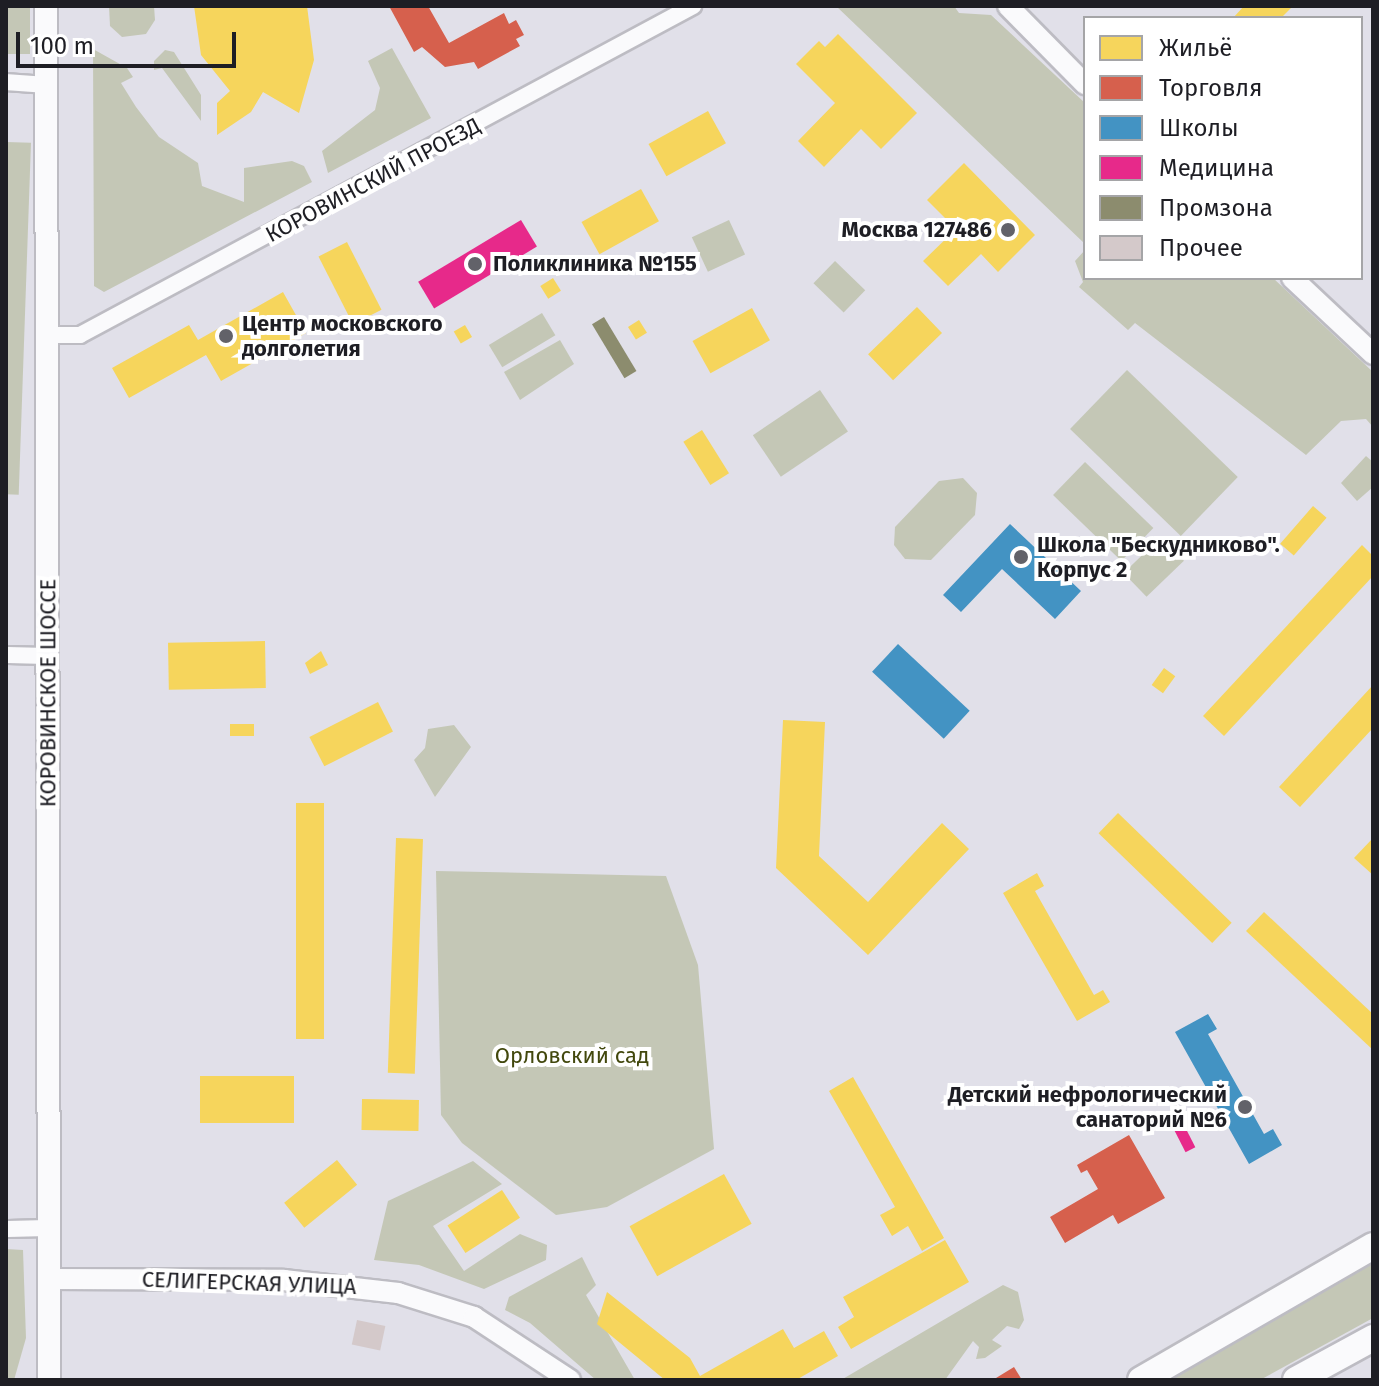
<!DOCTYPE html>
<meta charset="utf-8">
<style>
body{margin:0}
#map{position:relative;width:1379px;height:1386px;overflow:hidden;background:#e1e0e9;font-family:"Fira Sans",sans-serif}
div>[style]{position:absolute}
.green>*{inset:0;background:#c4c7b6;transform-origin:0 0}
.homes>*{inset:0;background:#f6d55c;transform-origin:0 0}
.shops>*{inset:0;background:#d6604d}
.schools>*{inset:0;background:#4393c3;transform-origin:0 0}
.health>*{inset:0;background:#e7298a;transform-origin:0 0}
.industry>*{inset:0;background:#8c8c6e;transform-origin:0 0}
.building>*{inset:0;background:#d4c9ca;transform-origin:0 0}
.roads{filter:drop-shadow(2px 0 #bdbcc3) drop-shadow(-2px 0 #bdbcc3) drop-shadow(0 2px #bdbcc3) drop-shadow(0 -2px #bdbcc3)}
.minor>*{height:16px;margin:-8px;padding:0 8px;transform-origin:8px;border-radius:8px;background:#fafafc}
.tertiary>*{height:20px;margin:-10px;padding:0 10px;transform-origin:10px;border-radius:10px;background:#fafafc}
.secondary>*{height:22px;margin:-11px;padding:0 11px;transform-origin:11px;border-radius:11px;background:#fafafc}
.primary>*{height:26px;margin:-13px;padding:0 13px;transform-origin:13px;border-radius:13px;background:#fafafc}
.dots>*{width:22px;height:22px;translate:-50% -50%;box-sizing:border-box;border:4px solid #fff;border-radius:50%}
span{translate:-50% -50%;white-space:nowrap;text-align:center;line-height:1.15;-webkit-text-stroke:8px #fff;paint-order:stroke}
.street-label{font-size:22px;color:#1e1e24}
.poi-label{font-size:22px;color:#1e1e24;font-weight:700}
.right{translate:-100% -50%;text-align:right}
.left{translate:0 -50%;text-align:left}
.park-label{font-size:22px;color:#42480d}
.frame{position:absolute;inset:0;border:8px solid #1e1e24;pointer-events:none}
.legend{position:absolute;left:1083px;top:16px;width:280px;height:264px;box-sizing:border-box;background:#fff;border:2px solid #a5a5a7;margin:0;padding:10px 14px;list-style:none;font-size:24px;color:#1e1e24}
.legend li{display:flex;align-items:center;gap:16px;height:40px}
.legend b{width:40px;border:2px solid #a5a5a7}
.scale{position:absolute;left:16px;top:32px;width:220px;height:36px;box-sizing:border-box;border:4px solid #1e1e24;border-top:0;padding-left:10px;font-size:24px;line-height:28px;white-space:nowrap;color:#1e1e24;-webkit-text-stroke:6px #fff;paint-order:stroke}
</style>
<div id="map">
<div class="green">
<div style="left:6px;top:6px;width:24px;height:48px"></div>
<div style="clip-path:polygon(109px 6px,154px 6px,155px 20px,146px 34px,122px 37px,110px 26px)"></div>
<div style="clip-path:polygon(836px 6px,954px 6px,959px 13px,991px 15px,1085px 103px,1085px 244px)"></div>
<div style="clip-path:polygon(392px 48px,431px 118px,328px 173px,322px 151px,375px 110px,380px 88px,368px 61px)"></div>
<div style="clip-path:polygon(93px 49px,127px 68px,133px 77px,121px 83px,136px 107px,159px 137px,198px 163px,202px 186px,244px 202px,244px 168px,292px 161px,304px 166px,312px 182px,104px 292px,94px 286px)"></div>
<div style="clip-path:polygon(165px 50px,174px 52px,201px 95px,201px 121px,162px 68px,154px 70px,154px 61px)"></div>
<div style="left:6px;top:142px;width:25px;height:352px;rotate:2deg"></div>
<div style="left:729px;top:220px;width:38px;height:41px;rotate:65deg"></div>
<div style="clip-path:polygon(1085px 250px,1085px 278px,1273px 278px,1373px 372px,1373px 427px,1366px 419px,1341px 421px,1306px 455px,1135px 323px,1128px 330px,1079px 287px,1083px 282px,1075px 261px)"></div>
<div style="left:835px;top:261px;width:42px;height:31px;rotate:44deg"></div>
<div style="left:542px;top:313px;width:26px;height:62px;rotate:59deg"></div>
<div style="clip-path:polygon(560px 340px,574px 364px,520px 400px,504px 372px)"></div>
<div style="left:1127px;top:370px;width:154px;height:82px;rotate:44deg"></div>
<div style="left:820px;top:390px;width:50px;height:81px;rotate:56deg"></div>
<div style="clip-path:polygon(1366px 456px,1373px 462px,1373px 487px,1357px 501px,1341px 483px)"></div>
<div style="left:1085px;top:462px;width:95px;height:46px;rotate:44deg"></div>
<div style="clip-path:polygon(963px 478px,977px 493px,975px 515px,931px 560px,905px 559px,894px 545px,895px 527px,939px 481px)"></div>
<div style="left:1161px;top:537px;width:33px;height:52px;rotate:46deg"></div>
<div style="clip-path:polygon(454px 725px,471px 747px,435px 797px,414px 760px,425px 748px,428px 729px)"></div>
<div style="clip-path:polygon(436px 871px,666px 876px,698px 965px,714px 1149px,607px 1207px,556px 1215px,462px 1143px,441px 1115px)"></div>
<div style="clip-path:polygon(473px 1161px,502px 1184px,433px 1226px,464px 1271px,520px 1234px,547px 1245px,546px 1260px,484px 1289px,419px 1265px,374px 1260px,388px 1201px)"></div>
<div style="clip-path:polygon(6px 1249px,23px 1250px,26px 1338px,14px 1380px,6px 1380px)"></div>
<div style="clip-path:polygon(582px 1257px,596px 1285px,586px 1295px,635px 1380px,596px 1380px,530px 1323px,505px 1310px,509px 1297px)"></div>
<div style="clip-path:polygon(1373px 1260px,1373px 1318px,1260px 1380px,1165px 1380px)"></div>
<div style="clip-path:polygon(1003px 1285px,1018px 1292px,1024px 1320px,1019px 1329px,1007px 1326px,992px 1340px,1002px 1346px,985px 1358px,976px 1359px,979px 1347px,973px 1341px,945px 1380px,841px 1380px)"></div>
</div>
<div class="homes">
<div style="clip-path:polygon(194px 6px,307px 6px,314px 60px,299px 113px,263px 92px,251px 112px,217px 135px,217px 103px,230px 91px,201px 55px)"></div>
<div style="clip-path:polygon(1244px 6px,1293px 6px,1281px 18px,1233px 18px)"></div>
<div style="clip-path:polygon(838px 34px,917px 113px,881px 149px,861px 129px,824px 167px,798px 141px,835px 103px,796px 64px,819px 41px,825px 47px)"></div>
<div style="left:708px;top:111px;width:37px;height:68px;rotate:61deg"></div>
<div style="clip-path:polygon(964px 163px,1035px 235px,998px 272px,981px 254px,948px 286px,923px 261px,956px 229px,927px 200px)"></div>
<div style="left:641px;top:189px;width:37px;height:68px;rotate:61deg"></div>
<div style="left:347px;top:242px;width:76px;height:32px;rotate:63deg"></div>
<div style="left:553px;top:278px;width:15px;height:15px;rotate:58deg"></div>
<div style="clip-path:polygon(283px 292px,306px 333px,221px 381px,206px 355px,129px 398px,112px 368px,189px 325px,198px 340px)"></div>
<div style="left:917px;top:307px;width:36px;height:68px;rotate:46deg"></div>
<div style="left:752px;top:308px;width:37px;height:68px;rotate:61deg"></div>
<div style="left:639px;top:320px;width:15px;height:13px;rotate:58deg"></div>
<div style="left:465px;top:325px;width:14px;height:13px;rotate:60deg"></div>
<div style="left:702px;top:430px;width:51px;height:22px;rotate:58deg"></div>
<div style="left:1313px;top:506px;width:18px;height:50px;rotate:41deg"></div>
<div style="clip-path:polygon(1362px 545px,1373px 556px,1373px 576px,1224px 736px,1203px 716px)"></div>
<div style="left:265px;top:641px;width:47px;height:97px;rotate:89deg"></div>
<div style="clip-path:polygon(321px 651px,328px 665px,310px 674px,305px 663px)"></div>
<div style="left:1164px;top:668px;width:14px;height:21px;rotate:36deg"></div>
<div style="clip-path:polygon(1373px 685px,1373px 728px,1300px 807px,1279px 787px)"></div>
<div style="left:378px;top:702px;width:33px;height:77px;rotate:63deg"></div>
<div style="clip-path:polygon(783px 720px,825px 722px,819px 856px,868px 902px,942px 823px,969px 849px,868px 955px,776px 868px)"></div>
<div style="left:230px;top:724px;width:24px;height:12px"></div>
<div style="left:296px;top:803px;width:28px;height:236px"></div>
<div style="left:1118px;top:813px;width:158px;height:28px;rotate:44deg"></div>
<div style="left:396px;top:838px;width:27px;height:235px;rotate:2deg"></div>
<div style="clip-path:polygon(1373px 838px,1373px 875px,1354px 858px)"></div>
<div style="clip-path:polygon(1037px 873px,1044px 886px,1035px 891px,1094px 995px,1103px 990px,1110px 1002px,1077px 1021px,1003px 893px)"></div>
<div style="clip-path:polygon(1264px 912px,1373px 1014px,1373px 1050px,1246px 931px)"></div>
<div style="left:200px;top:1076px;width:94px;height:47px"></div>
<div style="clip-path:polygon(853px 1077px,944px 1238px,922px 1251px,908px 1226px,892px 1236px,880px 1215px,895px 1207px,829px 1091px)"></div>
<div style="left:362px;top:1099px;width:57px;height:31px;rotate:1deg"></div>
<div style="left:337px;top:1160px;width:32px;height:68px;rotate:51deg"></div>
<div style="left:724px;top:1174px;width:57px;height:108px;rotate:61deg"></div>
<div style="left:502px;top:1190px;width:33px;height:65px;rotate:57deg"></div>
<div style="clip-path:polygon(945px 1240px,969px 1282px,851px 1349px,838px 1327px,854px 1317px,843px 1297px)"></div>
<div style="clip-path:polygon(607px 1292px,690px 1358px,700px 1376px,783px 1329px,794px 1348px,824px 1331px,838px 1356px,796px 1380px,665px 1380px,597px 1324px)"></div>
</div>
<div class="shops">
<div style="clip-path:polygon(389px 6px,428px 6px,449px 43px,504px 13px,509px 24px,516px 20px,524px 35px,516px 39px,520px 46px,478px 69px,474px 62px,445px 67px,422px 47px,414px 52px)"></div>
<div style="clip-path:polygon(1129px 1135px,1165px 1198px,1118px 1224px,1113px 1215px,1065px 1243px,1050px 1217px,1098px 1189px,1087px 1170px,1081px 1173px,1077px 1165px)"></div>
<div style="clip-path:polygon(1014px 1367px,1022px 1380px,997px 1380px,996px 1378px)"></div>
</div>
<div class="schools">
<div style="clip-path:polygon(1010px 524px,1081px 591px,1055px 619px,1002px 569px,961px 612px,943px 595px)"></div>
<div style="left:898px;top:644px;width:98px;height:38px;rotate:43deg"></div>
<div style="clip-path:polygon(1208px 1014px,1217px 1029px,1208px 1034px,1264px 1134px,1273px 1129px,1282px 1145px,1249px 1164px,1175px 1032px)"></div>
</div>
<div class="health">
<div style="left:521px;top:220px;width:31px;height:120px;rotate:59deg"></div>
<div style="left:1184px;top:1125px;width:25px;height:11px;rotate:63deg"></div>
</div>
<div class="industry">
<div style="left:604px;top:317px;width:63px;height:14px;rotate:59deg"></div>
</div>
<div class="building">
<div style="left:357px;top:1320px;width:29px;height:25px;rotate:12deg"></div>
</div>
<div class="roads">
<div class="minor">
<div style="left:6px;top:82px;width:40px;rotate:4.3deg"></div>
<div style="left:47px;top:335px;width:33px"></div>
<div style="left:80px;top:335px;width:696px;rotate:-28.22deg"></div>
<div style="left:6px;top:655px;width:42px;rotate:1.4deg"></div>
<div style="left:6px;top:1229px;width:43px;rotate:-1.3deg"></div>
</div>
<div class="tertiary">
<div style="left:1008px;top:6px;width:110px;rotate:45.4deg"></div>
<div style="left:1292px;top:278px;width:111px;rotate:43.2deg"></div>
<div style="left:49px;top:1279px;width:235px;rotate:0.2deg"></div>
<div style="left:284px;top:1280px;width:115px;rotate:6.5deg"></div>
<div style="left:398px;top:1293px;width:80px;rotate:17.5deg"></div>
<div style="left:474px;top:1317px;width:115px;rotate:33.3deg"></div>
</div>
<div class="secondary">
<div style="left:46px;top:6px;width:1374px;rotate:89.87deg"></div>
</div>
<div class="primary">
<div style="left:1141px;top:1380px;width:268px;rotate:-30deg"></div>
<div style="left:1296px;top:1380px;width:88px;rotate:-28.6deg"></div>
</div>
</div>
<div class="dots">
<div style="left:1008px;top:230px;background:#626269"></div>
<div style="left:475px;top:264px;background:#626269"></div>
<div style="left:226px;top:336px;background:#626269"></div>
<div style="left:1021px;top:557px;background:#626269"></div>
<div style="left:1245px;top:1107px;background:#626269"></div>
</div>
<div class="street-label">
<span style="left:373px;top:180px;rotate:-28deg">КОРОВИНСКИЙ ПРОЕЗД</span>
<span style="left:48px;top:693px;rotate:-90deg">КОРОВИНСКОЕ ШОССЕ</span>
<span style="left:249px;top:1283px;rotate:2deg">СЕЛИГЕРСКАЯ УЛИЦА</span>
</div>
<div class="poi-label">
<span class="right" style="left:992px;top:230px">Москва 127486</span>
<span class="left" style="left:493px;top:264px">Поликлиника №155</span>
<span class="left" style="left:242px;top:336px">Центр московского<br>долголетия</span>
<span class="left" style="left:1037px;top:557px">Школа "Бескудниково".<br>Корпус 2</span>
<span class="right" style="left:1227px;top:1107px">Детский нефрологический<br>санаторий №6</span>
</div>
<div class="park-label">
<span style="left:572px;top:1056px">Орловский сад</span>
</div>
<div class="frame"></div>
<ul class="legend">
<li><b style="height:22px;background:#f6d55c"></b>Жильё</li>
<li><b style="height:22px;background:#d6604d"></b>Торговля</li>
<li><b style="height:22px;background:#4393c3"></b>Школы</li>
<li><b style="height:22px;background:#e7298a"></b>Медицина</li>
<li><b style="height:22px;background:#8c8c6e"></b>Промзона</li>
<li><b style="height:22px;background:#d4c9ca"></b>Прочее</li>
</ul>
<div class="scale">100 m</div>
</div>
